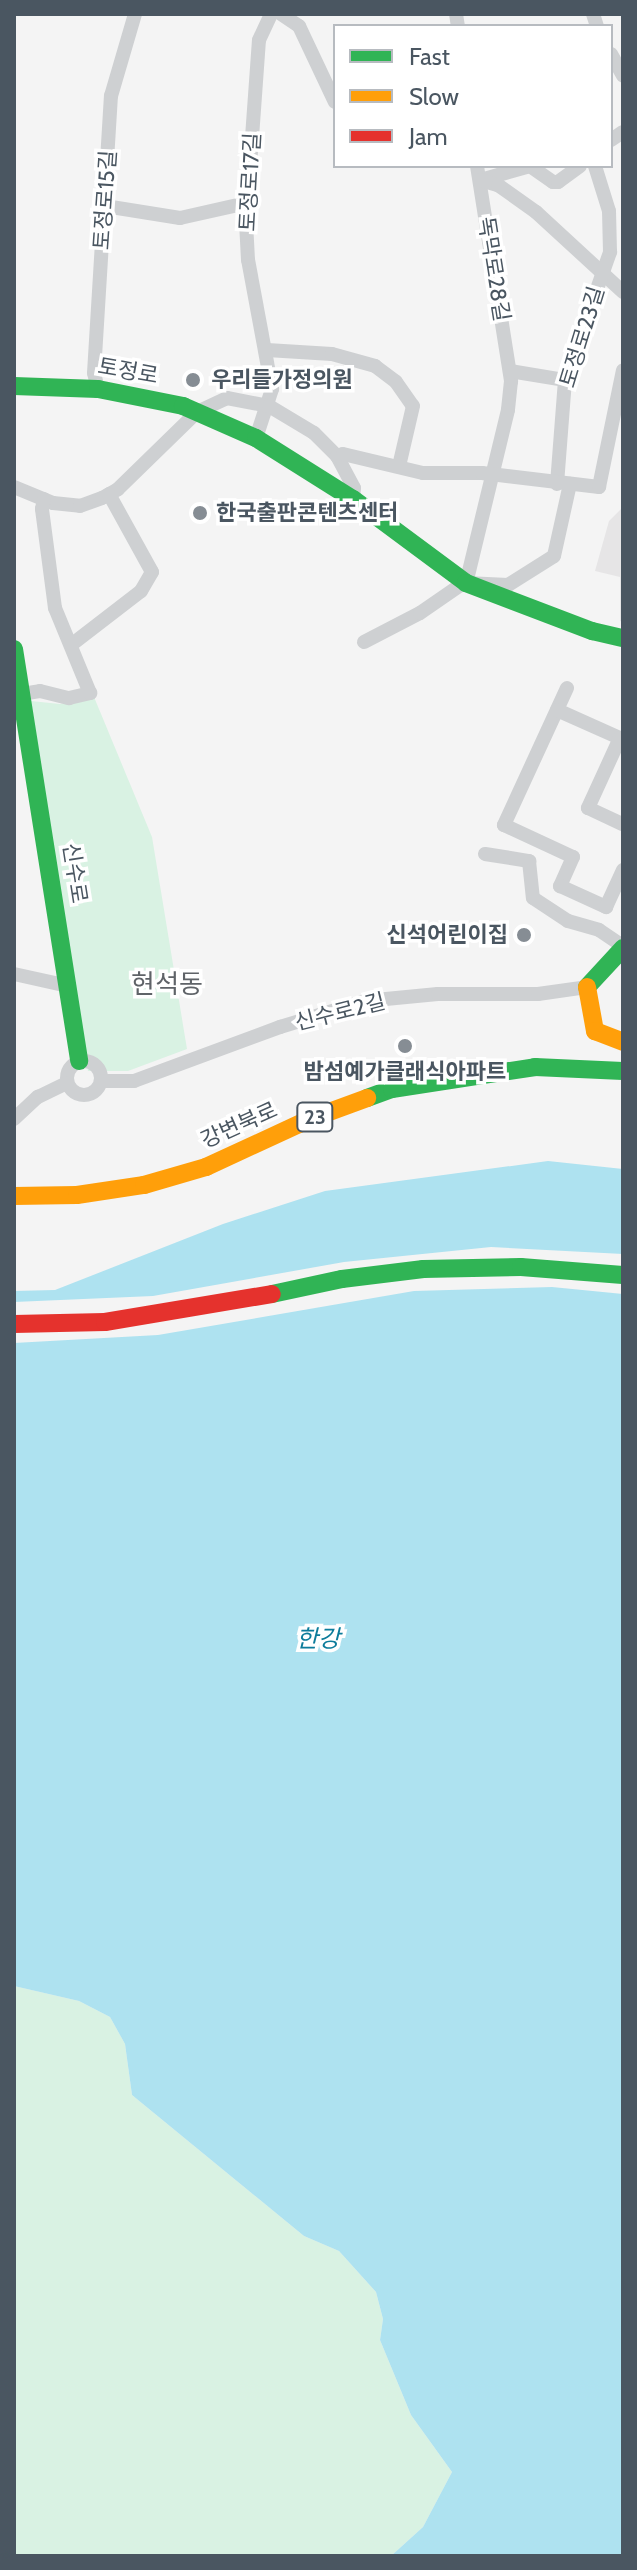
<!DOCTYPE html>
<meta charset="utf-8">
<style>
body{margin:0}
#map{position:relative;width:637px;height:2570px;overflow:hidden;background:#f4f4f4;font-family:Cabin,"Noto Sans KR",sans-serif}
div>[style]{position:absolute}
.education>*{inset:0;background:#e6e5e6}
.green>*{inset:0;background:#d9f2e3}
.water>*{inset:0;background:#aee2f0}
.pier>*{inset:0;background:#f4f4f4}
.street>*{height:14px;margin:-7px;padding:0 7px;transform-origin:7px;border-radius:7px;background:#ced0d2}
.street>.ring{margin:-7px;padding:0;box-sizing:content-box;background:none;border:14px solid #ced0d2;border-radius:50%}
.fast>*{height:18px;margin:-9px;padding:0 9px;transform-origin:9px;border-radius:9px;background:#30b455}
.slow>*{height:18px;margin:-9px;padding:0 9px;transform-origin:9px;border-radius:9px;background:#ff9f0a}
.jam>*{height:18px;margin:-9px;padding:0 9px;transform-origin:9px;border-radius:9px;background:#e5322d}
.dots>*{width:22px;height:22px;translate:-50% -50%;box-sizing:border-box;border:4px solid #fff;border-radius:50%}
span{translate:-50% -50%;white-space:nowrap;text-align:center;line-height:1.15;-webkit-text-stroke:7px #fff;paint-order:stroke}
.shield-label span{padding:2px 6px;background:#fff;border:2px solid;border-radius:6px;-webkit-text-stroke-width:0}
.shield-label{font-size:20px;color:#4a5661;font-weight:700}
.street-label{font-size:22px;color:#4a5661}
.poi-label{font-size:22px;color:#4a5661;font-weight:700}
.left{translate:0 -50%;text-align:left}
.right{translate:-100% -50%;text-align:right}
.water-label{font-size:24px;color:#0c7c9b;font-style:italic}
.quarter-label{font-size:26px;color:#5f6368}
.frame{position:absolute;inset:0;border:16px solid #4a5661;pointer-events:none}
.legend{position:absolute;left:333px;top:24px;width:280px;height:144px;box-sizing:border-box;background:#fff;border:2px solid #b7bbc0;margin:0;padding:10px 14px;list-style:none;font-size:24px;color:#4a5661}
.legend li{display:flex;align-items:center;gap:16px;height:40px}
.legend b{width:40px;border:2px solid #b7bbc0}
</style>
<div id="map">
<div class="education">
<div style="clip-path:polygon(623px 507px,623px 622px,620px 621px,620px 577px,595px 571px,609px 521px)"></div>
</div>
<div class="green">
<div style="clip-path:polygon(94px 697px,152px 837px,187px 1049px,128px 1071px,88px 1071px,31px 701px,60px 704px)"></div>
<div style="clip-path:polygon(14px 1986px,79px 2001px,110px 2017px,125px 2044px,132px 2095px,304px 2236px,339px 2251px,376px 2292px,383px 2319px,380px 2340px,411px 2415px,452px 2472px,423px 2527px,391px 2556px,14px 2556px)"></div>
</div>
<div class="water">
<div style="clip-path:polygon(548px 1161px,623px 1169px,623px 2556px,391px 2556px,423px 2527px,452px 2472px,411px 2415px,380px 2340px,383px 2319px,376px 2292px,339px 2251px,304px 2236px,132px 2095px,125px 2044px,110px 2017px,79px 2001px,14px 1986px,14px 1291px,55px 1290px,223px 1224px,325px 1191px)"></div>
</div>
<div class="pier">
<div style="clip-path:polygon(491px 1247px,623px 1254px,623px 1294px,552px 1287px,414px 1291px,158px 1335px,14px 1343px,14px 1302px,153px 1296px,344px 1262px)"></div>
</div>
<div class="street">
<div style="left:281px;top:14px;width:22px;rotate:34deg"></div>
<div style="left:299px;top:26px;width:84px;rotate:64.7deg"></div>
<div style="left:456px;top:14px;width:12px;rotate:81deg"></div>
<div style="left:593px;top:14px;width:13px;rotate:72deg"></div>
<div style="left:611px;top:54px;width:25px;rotate:61deg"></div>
<div style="left:611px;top:140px;width:14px;rotate:-34deg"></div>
<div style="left:477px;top:166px;width:218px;rotate:81deg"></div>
<div style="left:511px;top:381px;width:29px;rotate:96deg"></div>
<div style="left:508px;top:410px;width:178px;rotate:103.6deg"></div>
<div style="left:466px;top:583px;width:42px;rotate:2.7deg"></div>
<div style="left:508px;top:585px;width:54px;rotate:-32.2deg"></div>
<div style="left:554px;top:556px;width:74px;rotate:-77.5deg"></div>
<div style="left:484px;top:179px;width:48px;rotate:-15.8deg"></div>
<div style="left:530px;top:166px;width:28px;rotate:35deg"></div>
<div style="left:553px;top:182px;width:5px"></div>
<div style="left:558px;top:182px;width:27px;rotate:-36deg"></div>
<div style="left:480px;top:180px;width:19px;rotate:16deg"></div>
<div style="left:498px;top:185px;width:47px;rotate:35.4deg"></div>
<div style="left:536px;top:212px;width:118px;rotate:42.6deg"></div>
<div style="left:105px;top:206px;width:76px;rotate:9.1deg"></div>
<div style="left:180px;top:218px;width:69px;rotate:-12.6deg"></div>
<div style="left:267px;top:350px;width:65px;rotate:3.5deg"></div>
<div style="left:332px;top:354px;width:45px;rotate:15.6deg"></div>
<div style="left:375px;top:366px;width:26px;rotate:37deg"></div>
<div style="left:396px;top:382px;width:29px;rotate:55deg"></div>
<div style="left:413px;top:406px;width:62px;rotate:103.1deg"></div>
<div style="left:510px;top:371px;width:56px;rotate:9.3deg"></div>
<div style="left:98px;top:389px;width:16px;rotate:-104deg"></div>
<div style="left:94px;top:373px;width:278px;rotate:-86.5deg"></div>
<div style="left:111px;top:96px;width:85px;rotate:-73.7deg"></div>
<div style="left:256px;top:438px;width:52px;rotate:-71.9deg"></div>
<div style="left:272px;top:389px;width:131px;rotate:-100.5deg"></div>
<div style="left:248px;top:260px;width:39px;rotate:-93deg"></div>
<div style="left:246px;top:221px;width:181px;rotate:-85.9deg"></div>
<div style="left:259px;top:40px;width:29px;rotate:-65deg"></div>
<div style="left:337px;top:456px;width:36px;rotate:62deg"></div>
<div style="left:354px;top:488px;width:11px;rotate:95deg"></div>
<div style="left:557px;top:484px;width:104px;rotate:-85.6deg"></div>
<div style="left:565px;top:380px;width:136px;rotate:-70.6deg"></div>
<div style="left:610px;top:252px;width:41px;rotate:-91.4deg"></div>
<div style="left:609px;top:211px;width:47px;rotate:-107.3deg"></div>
<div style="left:14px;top:487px;width:42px;rotate:22.3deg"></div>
<div style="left:53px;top:503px;width:27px;rotate:6deg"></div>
<div style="left:80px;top:506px;width:23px;rotate:-20deg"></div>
<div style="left:102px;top:498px;width:18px;rotate:-29deg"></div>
<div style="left:118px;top:489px;width:110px;rotate:-44.3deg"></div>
<div style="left:197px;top:412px;width:33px;rotate:-25deg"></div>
<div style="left:227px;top:398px;width:43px;rotate:10.8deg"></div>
<div style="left:269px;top:406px;width:52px;rotate:31deg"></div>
<div style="left:314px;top:433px;width:33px;rotate:45deg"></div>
<div style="left:337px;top:456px;width:6px;rotate:-18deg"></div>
<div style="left:343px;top:454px;width:82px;rotate:13.4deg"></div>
<div style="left:423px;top:473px;width:59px"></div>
<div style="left:482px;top:473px;width:118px;rotate:6.8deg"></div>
<div style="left:599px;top:487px;width:119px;rotate:-78.4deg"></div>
<div style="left:364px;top:642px;width:63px;rotate:-27.4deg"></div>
<div style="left:420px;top:613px;width:55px;rotate:-34.6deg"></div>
<div style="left:71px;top:645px;width:88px;rotate:-37.6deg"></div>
<div style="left:141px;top:591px;width:22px;rotate:-60deg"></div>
<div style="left:152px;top:572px;width:89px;rotate:-118.9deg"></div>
<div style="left:567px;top:688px;width:151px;rotate:114.7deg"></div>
<div style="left:504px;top:825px;width:76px;rotate:24.9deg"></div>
<div style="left:573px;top:857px;width:32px;rotate:114deg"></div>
<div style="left:560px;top:886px;width:51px;rotate:24.5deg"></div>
<div style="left:606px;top:907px;width:41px;rotate:-65.3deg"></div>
<div style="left:15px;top:695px;width:25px;rotate:-9deg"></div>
<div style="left:40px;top:691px;width:30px;rotate:14deg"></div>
<div style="left:69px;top:698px;width:22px;rotate:-13deg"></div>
<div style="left:90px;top:693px;width:92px;rotate:-112.4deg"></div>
<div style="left:55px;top:608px;width:100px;rotate:-97.5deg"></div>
<div style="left:42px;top:509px;width:10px;rotate:-79deg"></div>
<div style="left:557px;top:710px;width:69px;rotate:24deg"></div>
<div style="left:620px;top:738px;width:77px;rotate:114.6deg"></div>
<div style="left:588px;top:808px;width:38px;rotate:25deg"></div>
<div style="left:485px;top:854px;width:45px;rotate:9deg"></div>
<div style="left:529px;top:861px;width:37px;rotate:84deg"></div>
<div style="left:533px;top:898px;width:42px;rotate:33.3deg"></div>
<div style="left:568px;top:921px;width:32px;rotate:16deg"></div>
<div style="left:599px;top:930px;width:29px;rotate:34deg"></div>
<div style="left:14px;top:974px;width:55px;rotate:12.5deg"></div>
<div class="ring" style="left:67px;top:1061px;width:20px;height:20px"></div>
<div style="left:101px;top:1081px;width:33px"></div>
<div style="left:134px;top:1081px;width:156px;rotate:-20.3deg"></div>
<div style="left:280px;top:1027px;width:89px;rotate:-17deg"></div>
<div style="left:365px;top:1001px;width:73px;rotate:-5.5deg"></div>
<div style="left:438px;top:994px;width:100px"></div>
<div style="left:538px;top:994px;width:49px;rotate:-8.1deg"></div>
<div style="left:14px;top:1119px;width:33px;rotate:-43deg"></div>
<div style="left:38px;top:1097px;width:32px;rotate:-26deg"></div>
</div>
<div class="fast">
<div style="left:14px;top:386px;width:84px;rotate:2deg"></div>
<div style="left:98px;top:389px;width:87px;rotate:11.3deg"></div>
<div style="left:183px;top:406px;width:80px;rotate:23.7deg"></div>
<div style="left:256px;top:438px;width:115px;rotate:32.2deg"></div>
<div style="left:353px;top:499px;width:141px;rotate:36.6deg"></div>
<div style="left:466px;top:583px;width:135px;rotate:20.9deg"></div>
<div style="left:592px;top:631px;width:32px;rotate:13deg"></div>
<div style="left:14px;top:649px;width:417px;rotate:81deg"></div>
<div style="left:587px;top:987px;width:53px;rotate:-47.3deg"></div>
<div style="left:367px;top:1098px;width:27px;rotate:-20deg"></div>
<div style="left:392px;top:1089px;width:145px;rotate:-8.7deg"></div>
<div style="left:535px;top:1067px;width:88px;rotate:2.6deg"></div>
<div style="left:272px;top:1294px;width:72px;rotate:-12.1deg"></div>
<div style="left:342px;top:1279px;width:82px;rotate:-7deg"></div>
<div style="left:423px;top:1269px;width:98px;rotate:-1.2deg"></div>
<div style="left:521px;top:1267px;width:102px;rotate:4.5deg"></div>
</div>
<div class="slow">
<div style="left:587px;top:987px;width:45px;rotate:79.7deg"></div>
<div style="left:595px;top:1031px;width:30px;rotate:21deg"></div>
<div style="left:14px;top:1196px;width:63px;rotate:-0.9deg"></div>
<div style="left:77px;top:1195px;width:68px;rotate:-8.5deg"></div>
<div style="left:144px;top:1185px;width:65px;rotate:-16.2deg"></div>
<div style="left:206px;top:1167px;width:115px;rotate:-24.8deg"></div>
<div style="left:310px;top:1119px;width:61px;rotate:-20.2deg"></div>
</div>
<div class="jam">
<div style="left:14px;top:1324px;width:91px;rotate:-1.3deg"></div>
<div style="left:105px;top:1322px;width:169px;rotate:-9.5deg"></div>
</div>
<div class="dots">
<div style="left:193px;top:380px;background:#868d94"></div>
<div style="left:200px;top:513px;background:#868d94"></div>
<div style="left:524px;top:935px;background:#868d94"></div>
<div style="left:405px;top:1046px;background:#868d94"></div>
</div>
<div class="shield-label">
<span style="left:315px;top:1117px">23</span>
</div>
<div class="street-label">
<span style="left:250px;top:182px;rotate:-87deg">토정로17길</span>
<span style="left:105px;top:200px;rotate:-86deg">토정로15길</span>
<span style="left:494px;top:269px;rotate:81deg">독막로28길</span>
<span style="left:582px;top:337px;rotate:-73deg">토정로23길</span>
<span style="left:128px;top:371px;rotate:10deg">토정로</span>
<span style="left:75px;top:873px;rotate:81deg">신수로</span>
<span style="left:340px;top:1012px;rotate:-14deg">신수로2길</span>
<span style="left:239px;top:1125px;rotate:-24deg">강변북로</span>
</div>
<div class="poi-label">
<span class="left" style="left:211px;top:380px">우리들가정의원</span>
<span class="left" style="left:216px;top:513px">한국출판콘텐츠센터</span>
<span class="right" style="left:508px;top:935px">신석어린이집</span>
<span style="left:405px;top:1072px">밤섬예가클래식아파트</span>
</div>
<div class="water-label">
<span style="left:318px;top:1639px">한강</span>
</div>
<div class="quarter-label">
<span style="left:167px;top:985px">현석동</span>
</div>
<div class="frame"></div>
<ul class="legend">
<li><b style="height:10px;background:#30b455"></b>Fast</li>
<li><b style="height:10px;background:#ff9f0a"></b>Slow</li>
<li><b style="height:10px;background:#e5322d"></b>Jam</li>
</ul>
</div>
